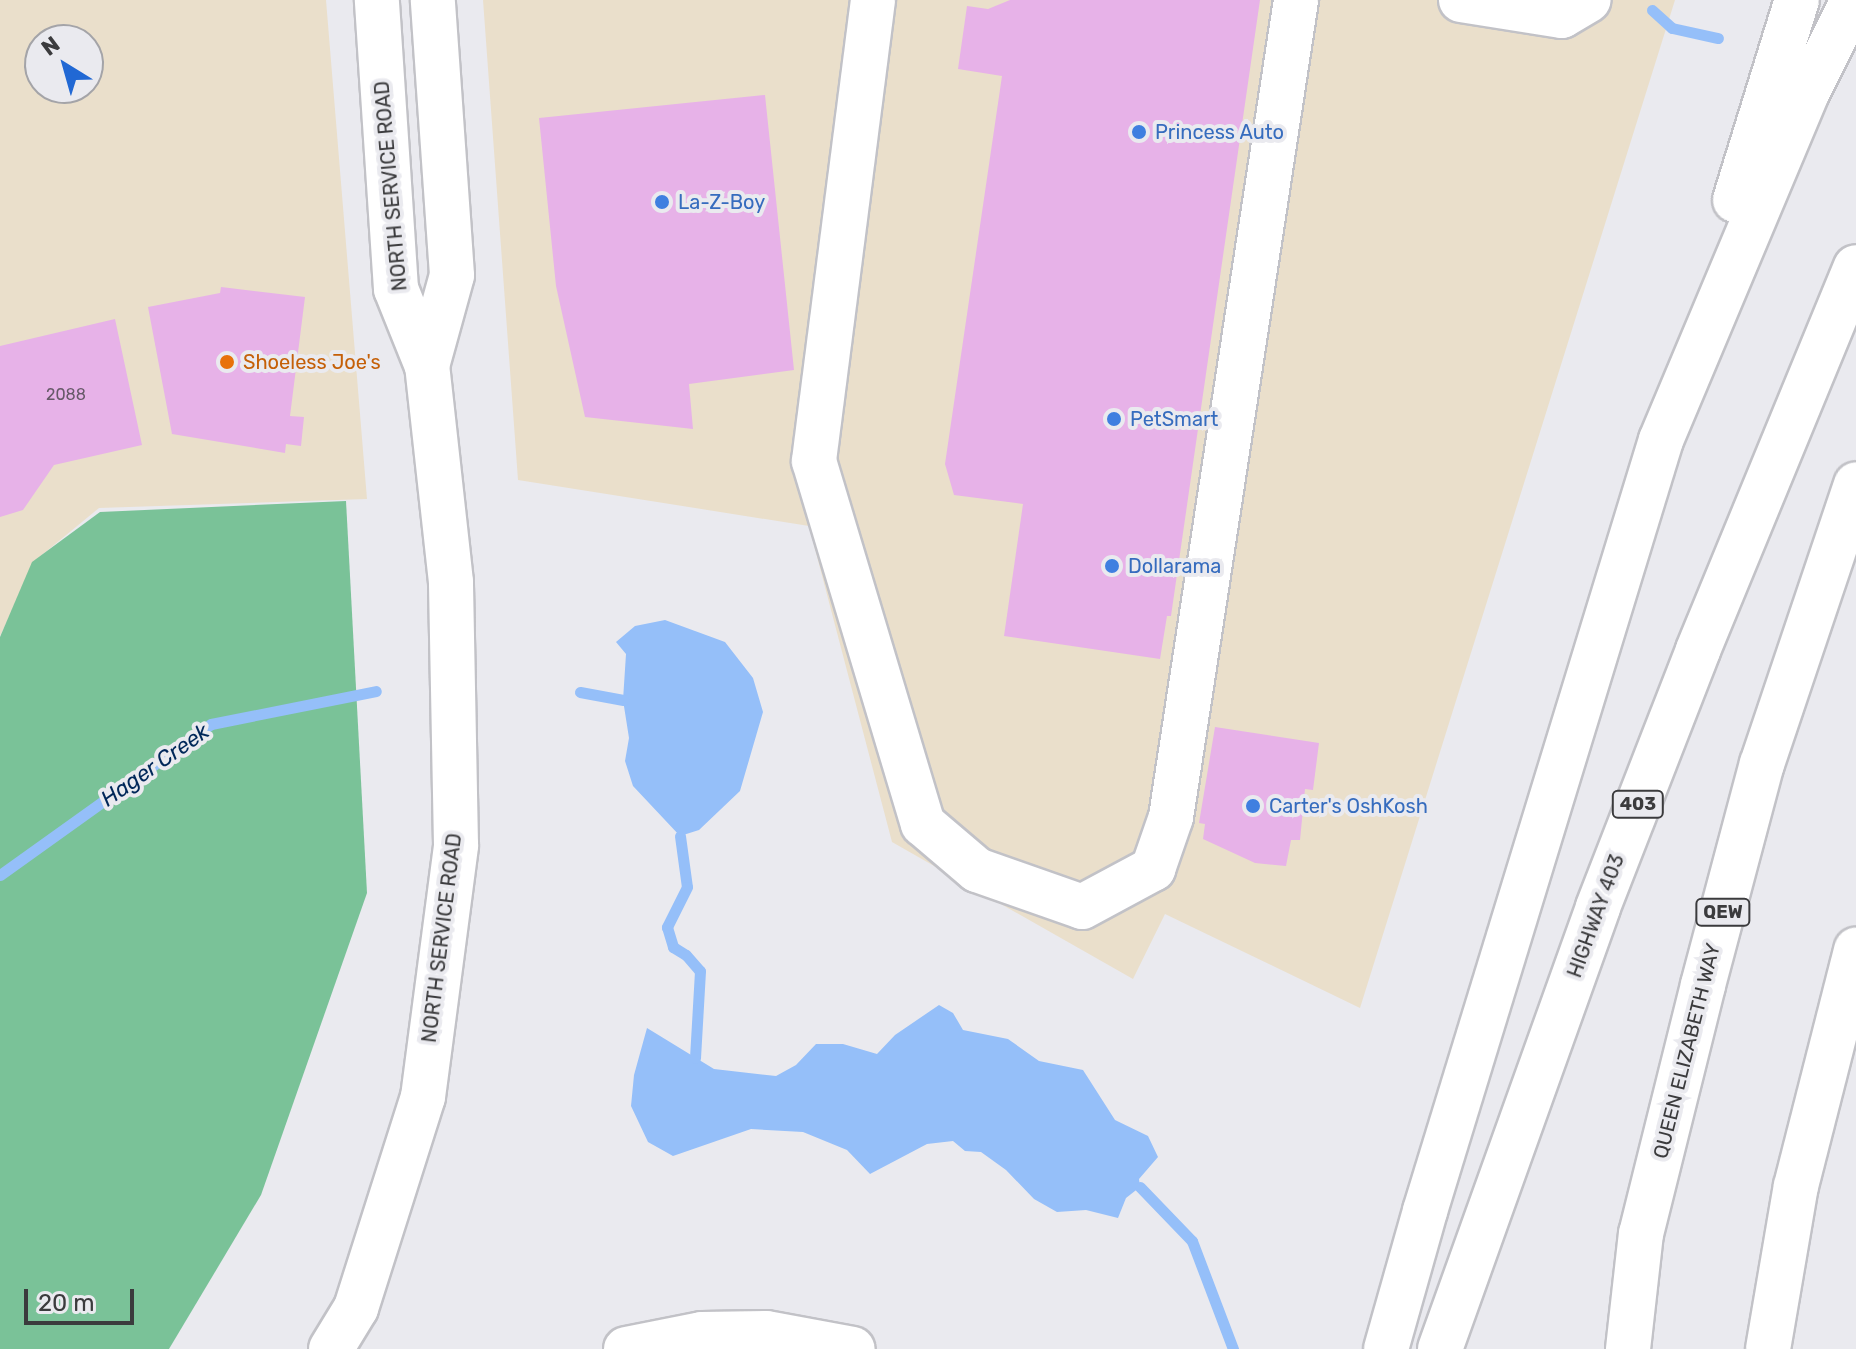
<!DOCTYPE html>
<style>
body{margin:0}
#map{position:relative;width:1856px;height:1349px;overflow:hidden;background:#eaeaef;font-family:Rubik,sans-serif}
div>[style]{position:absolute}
.commercial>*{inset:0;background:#eadfcb}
.forest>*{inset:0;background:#7ac298}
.water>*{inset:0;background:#95bff9}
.stream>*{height:11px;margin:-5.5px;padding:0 5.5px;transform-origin:5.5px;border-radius:5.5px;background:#95bff9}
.building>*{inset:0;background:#e7b2e8}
.roads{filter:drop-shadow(2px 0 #c2c2c7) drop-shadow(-2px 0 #c2c2c7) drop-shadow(0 2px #c2c2c7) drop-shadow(0 -2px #c2c2c7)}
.minor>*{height:44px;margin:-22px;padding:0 22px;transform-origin:22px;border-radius:22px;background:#fff}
.highway>*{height:44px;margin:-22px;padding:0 22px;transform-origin:22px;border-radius:22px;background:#fff}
.dots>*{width:22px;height:22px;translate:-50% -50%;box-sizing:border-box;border:4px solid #eaeaef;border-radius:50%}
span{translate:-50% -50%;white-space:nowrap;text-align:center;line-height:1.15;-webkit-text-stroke:8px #eaeaef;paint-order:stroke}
.number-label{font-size:16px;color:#665968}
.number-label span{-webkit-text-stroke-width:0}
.shield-label span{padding:2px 6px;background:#eaeaef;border:2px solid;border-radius:6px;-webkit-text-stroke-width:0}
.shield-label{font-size:18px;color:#3b3b3d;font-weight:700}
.shop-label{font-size:20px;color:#366cbe}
.left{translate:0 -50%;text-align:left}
.street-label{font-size:20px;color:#3b3b3d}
.food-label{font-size:20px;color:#c56008}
.water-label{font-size:22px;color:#002759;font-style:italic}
.north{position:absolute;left:24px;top:24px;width:80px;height:80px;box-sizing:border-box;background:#eaeaef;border:2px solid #a4a4a8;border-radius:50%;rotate:323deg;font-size:22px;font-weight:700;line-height:32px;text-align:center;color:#3b3b3d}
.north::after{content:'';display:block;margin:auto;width:28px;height:36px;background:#2168d4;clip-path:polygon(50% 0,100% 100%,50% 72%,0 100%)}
.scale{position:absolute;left:24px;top:1289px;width:110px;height:36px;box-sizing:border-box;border:4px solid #3b3b3d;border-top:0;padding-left:10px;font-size:24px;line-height:28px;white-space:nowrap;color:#3b3b3d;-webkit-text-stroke:6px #eaeaef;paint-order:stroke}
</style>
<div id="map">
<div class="commercial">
<div style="clip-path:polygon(evenodd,0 0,326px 0,367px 499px,99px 508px,37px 559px,0 636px,0 0,40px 40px,88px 40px,88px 88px,40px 88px,40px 40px)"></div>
<div style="clip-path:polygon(483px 0,1675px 0,1360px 1008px,1165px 914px,1133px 979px,892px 842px,809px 526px,518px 480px)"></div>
</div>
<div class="forest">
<div style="clip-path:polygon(346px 501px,367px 893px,261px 1195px,169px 1349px,0 1349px,0 637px,32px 562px,100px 512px)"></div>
</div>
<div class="water">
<div style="clip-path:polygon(665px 620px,725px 642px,753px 678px,763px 712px,740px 791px,699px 830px,680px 836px,633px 786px,625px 761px,629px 738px,623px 700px,626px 654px,616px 642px,635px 626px)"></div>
<div style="clip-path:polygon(939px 1005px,953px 1013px,963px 1030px,1008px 1039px,1039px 1061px,1083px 1070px,1115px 1120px,1148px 1136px,1158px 1157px,1139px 1179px,1140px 1187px,1126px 1198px,1118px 1218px,1086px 1210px,1057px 1212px,1034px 1199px,1006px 1170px,981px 1152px,965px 1151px,953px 1141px,927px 1144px,870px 1174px,847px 1150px,803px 1132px,751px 1129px,673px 1156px,648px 1142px,631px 1106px,634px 1075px,647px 1028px,714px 1069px,776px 1076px,796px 1065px,816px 1044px,843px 1044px,877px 1054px,895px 1035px)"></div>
</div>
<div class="stream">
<div style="left:1652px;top:10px;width:27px;rotate:42deg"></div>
<div style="left:1672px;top:28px;width:47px;rotate:12.3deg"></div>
<div style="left:580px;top:692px;width:44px;rotate:10.5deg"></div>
<div style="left:680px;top:836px;width:51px;rotate:82.2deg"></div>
<div style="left:687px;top:887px;width:45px;rotate:116.6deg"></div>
<div style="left:667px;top:927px;width:21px;rotate:73deg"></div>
<div style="left:673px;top:947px;width:15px;rotate:32deg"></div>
<div style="left:686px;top:955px;width:21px;rotate:49deg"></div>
<div style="left:700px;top:971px;width:87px;rotate:93.3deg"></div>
<div style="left:0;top:875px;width:259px;rotate:-35.6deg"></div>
<div style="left:211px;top:724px;width:168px;rotate:-11.3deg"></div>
<div style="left:1140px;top:1187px;width:75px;rotate:46.1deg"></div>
<div style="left:1192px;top:1241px;width:116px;rotate:69.2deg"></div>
</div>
<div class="building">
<div style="clip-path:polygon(1010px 0,1260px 0,1171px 616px,1167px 616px,1160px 659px,1004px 636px,1023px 504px,954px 495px,945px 464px,1002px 76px,958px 69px,967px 6px,988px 9px)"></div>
<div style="clip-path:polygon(765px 95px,794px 370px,689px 384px,693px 429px,585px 417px,556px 286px,539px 118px)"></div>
<div style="clip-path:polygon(221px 287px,305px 297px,290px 416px,304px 417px,301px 446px,286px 444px,285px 453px,172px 434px,148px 307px,220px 293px)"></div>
<div style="clip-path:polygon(115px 319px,142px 445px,54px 465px,23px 510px,0 517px,0 346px)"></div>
<div style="clip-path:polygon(1215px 727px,1319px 743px,1313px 790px,1305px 789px,1300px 840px,1291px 840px,1286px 866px,1255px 863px,1203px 839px,1205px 824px,1199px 823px)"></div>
</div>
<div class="roads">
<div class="minor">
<div style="left:873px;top:0;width:465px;rotate:97.3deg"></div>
<div style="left:814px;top:461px;width:379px;rotate:73.3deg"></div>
<div style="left:923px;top:824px;width:71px;rotate:40.4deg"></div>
<div style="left:977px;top:870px;width:111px;rotate:19.4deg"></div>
<div style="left:1082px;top:907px;width:81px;rotate:-28.2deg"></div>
<div style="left:1153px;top:869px;width:55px;rotate:-70.9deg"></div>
<div style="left:1171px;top:817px;width:827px;rotate:-81.3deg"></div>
<div style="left:1461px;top:0;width:102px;rotate:9deg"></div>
<div style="left:1562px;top:16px;width:31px;rotate:-31deg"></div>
<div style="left:427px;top:366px;width:94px;rotate:-74.6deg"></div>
<div style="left:452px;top:275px;width:276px;rotate:-94deg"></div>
<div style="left:331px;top:1349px;width:48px;rotate:-58.6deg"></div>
<div style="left:356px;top:1308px;width:221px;rotate:-72.4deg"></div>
<div style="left:423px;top:1097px;width:254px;rotate:-82.5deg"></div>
<div style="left:456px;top:845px;width:263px;rotate:-91.1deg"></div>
<div style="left:451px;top:582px;width:217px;rotate:-96.3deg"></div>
<div style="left:427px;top:366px;width:83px;rotate:-111.9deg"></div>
<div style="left:396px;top:289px;width:290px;rotate:-93.8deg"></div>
</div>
<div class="highway">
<div style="left:1735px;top:200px;width:209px;rotate:-72.8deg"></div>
<div style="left:626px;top:1349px;width:77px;rotate:-11.2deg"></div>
<div style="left:702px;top:1334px;width:64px;rotate:-0.9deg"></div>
<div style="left:766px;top:1333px;width:88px;rotate:10.4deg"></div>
<div style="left:1386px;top:1349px;width:143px;rotate:-74.2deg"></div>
<div style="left:1425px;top:1211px;width:806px;rotate:-72.98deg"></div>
<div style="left:1661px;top:440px;width:379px;rotate:-67.2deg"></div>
<div style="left:1808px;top:91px;width:102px;rotate:-63.7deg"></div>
<div style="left:1440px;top:1349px;width:469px;rotate:-70.3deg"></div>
<div style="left:1598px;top:907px;width:276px;rotate:-68.7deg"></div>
<div style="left:1698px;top:650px;width:414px;rotate:-67.6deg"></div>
<div style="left:1628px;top:1349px;width:116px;rotate:-83.6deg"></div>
<div style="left:1641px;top:1234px;width:257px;rotate:-76deg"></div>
<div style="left:1703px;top:985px;width:229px;rotate:-75.1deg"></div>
<div style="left:1762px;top:764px;width:295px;rotate:-71.4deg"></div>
<div style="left:1768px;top:1349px;width:165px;rotate:-80.3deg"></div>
<div style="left:1796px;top:1186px;width:244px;rotate:-75.7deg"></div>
</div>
</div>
<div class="dots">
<div style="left:1139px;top:132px;background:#3f7fe0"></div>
<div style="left:662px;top:202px;background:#3f7fe0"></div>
<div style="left:227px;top:362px;background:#e8710a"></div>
<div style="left:1114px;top:419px;background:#3f7fe0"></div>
<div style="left:1112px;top:566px;background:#3f7fe0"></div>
<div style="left:1253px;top:806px;background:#3f7fe0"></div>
</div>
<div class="number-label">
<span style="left:66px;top:395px">2088</span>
</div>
<div class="shield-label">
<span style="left:1638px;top:804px">403</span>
<span style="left:1723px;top:912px">QEW</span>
</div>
<div class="shop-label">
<span class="left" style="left:1155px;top:132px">Princess Auto</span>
<span class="left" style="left:678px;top:202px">La-Z-Boy</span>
<span class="left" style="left:1130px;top:419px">PetSmart</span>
<span class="left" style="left:1128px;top:566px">Dollarama</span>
<span class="left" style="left:1269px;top:806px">Carter's OshKosh</span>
</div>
<div class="street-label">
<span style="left:391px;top:186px;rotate:-95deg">NORTH SERVICE ROAD</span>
<span style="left:1596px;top:916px;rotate:-70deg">HIGHWAY 403</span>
<span style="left:442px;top:938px;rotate:-83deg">NORTH SERVICE ROAD</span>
<span style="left:1687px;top:1051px;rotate:-76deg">QUEEN ELIZABETH WAY</span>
</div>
<div class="food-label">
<span class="left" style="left:243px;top:362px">Shoeless Joe's</span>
</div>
<div class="water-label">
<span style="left:155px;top:765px;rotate:-35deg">Hager Creek</span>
</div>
<div class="north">N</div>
<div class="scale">20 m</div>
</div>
